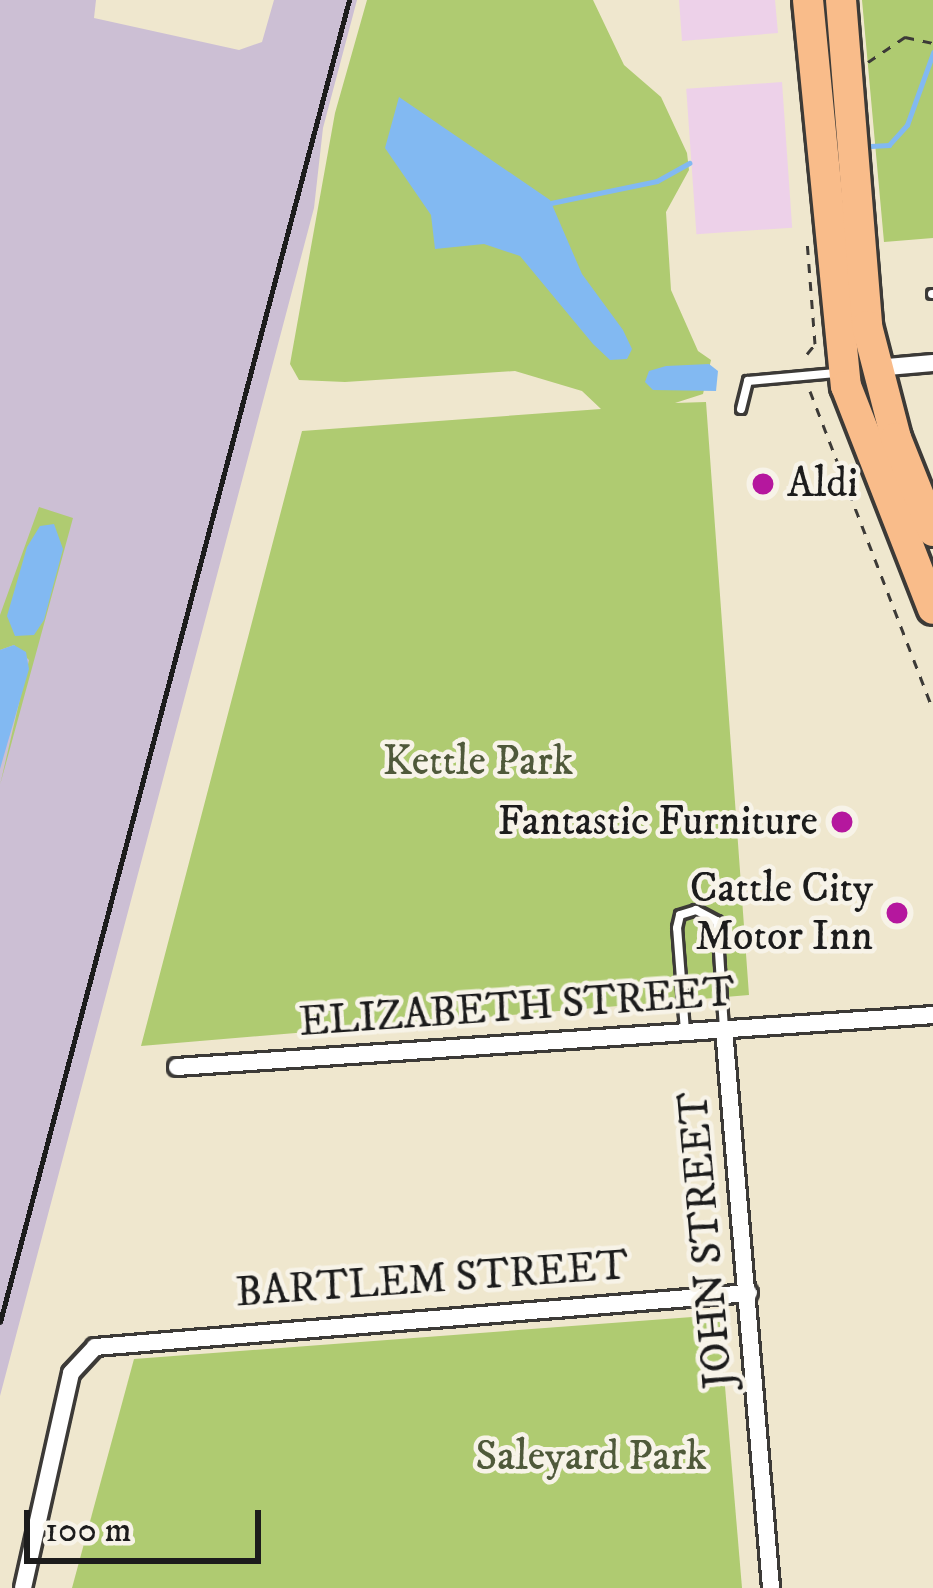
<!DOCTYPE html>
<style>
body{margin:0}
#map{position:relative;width:933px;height:1588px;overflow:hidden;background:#efe7ce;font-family:"IM FELL DW Pica",serif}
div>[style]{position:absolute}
.built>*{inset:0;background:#edd1e9;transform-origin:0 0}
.industrial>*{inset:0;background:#ccbfd4}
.green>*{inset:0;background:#afcb71}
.water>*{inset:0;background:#82b9f2}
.stream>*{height:4.5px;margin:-2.25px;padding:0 2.25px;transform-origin:2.25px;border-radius:2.25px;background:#82b9f2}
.path>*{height:3px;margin-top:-1.5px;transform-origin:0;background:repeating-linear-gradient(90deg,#3c3a37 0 9px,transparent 0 18px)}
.roads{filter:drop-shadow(3px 0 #3c3a37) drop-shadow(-3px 0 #3c3a37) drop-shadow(0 3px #3c3a37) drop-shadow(0 -3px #3c3a37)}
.lane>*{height:8px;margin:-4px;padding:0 4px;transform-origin:4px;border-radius:4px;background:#fff}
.street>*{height:16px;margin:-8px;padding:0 8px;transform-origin:8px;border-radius:8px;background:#fff}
.highway>*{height:30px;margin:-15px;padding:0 15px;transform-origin:15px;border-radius:15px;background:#f9bc8a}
.rail>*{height:4.5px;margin:-2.25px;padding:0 2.25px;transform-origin:2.25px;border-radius:2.25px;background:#1c1c1c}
.dots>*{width:33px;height:33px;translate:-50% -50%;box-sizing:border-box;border:6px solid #f7f3e8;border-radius:50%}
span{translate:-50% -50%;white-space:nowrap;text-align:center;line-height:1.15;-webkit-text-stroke:9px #f7f3e8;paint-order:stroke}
.poi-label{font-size:42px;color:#1c1c1c}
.left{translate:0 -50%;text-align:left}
.right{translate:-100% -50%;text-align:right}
.park-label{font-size:42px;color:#4f593a}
.street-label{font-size:42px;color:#1c1c1c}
.scale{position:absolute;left:24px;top:1510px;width:237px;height:54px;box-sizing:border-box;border:6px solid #1c1c1c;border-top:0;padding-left:15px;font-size:36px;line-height:42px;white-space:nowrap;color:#1c1c1c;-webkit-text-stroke:9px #f7f3e8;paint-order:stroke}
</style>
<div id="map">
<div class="built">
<div style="clip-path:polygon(679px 0,775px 0,778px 33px,682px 41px)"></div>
<div style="left:782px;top:82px;width:146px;height:96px;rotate:86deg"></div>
</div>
<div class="industrial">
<div style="clip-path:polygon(0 0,96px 0,94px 18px,239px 50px,262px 42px,274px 0,357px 0,323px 128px,314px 208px,0 1396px)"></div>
</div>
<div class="green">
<div style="clip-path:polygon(367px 0,593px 0,624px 65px,661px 97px,687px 153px,689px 170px,666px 212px,671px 290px,698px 351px,711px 360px,703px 394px,675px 403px,706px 402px,749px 995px,141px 1046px,302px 431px,601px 409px,582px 391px,515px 371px,345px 382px,299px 380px,290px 364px,335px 113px)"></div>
<div style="clip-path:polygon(862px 0,933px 0,933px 238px,884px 242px)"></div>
<div style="clip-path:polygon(39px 507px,73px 518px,0 785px,29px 660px,14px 645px,0 650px,0 615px)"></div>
<div style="clip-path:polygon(719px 1315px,742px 1588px,72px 1588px,134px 1359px)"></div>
</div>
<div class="water">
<div style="clip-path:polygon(399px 97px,550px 200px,582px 274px,623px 330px,632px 349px,627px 359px,610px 360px,593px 344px,520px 256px,484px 244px,435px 249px,431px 215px,385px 148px)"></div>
<div style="clip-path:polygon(709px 364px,718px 371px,716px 391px,653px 390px,645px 382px,649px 371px,666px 366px)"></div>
<div style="clip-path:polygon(54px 524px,63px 549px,44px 620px,34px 635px,15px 636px,7px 616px,27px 547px,40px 526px)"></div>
<div style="clip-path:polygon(14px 645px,26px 652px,29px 669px,0 769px,0 650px)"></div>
</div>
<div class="stream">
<div style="left:871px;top:146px;width:18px;rotate:-3deg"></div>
<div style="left:889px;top:145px;width:27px;rotate:-48deg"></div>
<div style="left:907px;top:125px;width:77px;rotate:-70.1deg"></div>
<div style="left:551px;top:203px;width:108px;rotate:-11.7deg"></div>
<div style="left:657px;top:181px;width:37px;rotate:-29deg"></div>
</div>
<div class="path">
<div style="left:868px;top:62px;width:45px;rotate:-34deg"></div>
<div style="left:905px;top:37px;width:29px;rotate:12deg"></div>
<div style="left:807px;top:354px;width:13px;rotate:-51deg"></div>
<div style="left:815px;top:344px;width:103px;rotate:-94.4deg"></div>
<div style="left:810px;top:391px;width:341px;rotate:68.9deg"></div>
</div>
<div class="roads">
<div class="lane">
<div style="left:932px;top:294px;width:1px"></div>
<div style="left:741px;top:409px;width:29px;rotate:-76deg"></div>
<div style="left:748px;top:381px;width:88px;rotate:-5.2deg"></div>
<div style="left:685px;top:1031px;width:103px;rotate:-94.4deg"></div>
<div style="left:677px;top:928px;width:13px;rotate:-77deg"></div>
<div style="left:680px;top:915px;width:17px;rotate:-17deg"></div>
<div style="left:696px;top:910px;width:24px;rotate:28deg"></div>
<div style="left:717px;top:921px;width:108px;rotate:86.3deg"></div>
</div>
<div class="street">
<div style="left:876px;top:368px;width:57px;rotate:-5deg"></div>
<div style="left:724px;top:1029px;width:561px;rotate:85.19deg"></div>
<div style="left:177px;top:1067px;width:758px;rotate:-3.93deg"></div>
<div style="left:23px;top:1588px;width:220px;rotate:-77.4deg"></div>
<div style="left:71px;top:1373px;width:35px;rotate:-47deg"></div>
<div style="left:95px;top:1347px;width:656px;rotate:-4.72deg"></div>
</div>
<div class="highway">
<div style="left:808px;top:0;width:388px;rotate:84.4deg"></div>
<div style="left:846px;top:386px;width:239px;rotate:68.7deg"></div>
<div style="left:841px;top:0;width:327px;rotate:85.4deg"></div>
<div style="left:867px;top:326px;width:116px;rotate:75.5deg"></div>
<div style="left:896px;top:438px;width:100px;rotate:68.3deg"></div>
</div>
</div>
<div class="rail">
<div style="left:0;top:1322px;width:1367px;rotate:-75.21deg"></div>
</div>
<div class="dots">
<div style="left:763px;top:484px;background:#b5179e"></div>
<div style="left:842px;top:822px;background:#b5179e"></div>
<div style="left:897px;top:913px;background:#b5179e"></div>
</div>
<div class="poi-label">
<span class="left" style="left:787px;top:484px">Aldi</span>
<span class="right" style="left:818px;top:822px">Fantastic Furniture</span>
<span class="right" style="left:873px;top:913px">Cattle City<br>Motor Inn</span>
</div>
<div class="park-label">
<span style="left:478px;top:762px">Kettle Park</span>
<span style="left:591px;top:1457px">Saleyard Park</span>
</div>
<div class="street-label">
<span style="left:517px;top:1008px;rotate:-4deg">ELIZABETH STREET</span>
<span style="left:707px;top:1240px;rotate:-95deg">JOHN STREET</span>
<span style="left:432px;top:1280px;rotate:-4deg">BARTLEM STREET</span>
</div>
<div class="scale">100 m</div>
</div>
